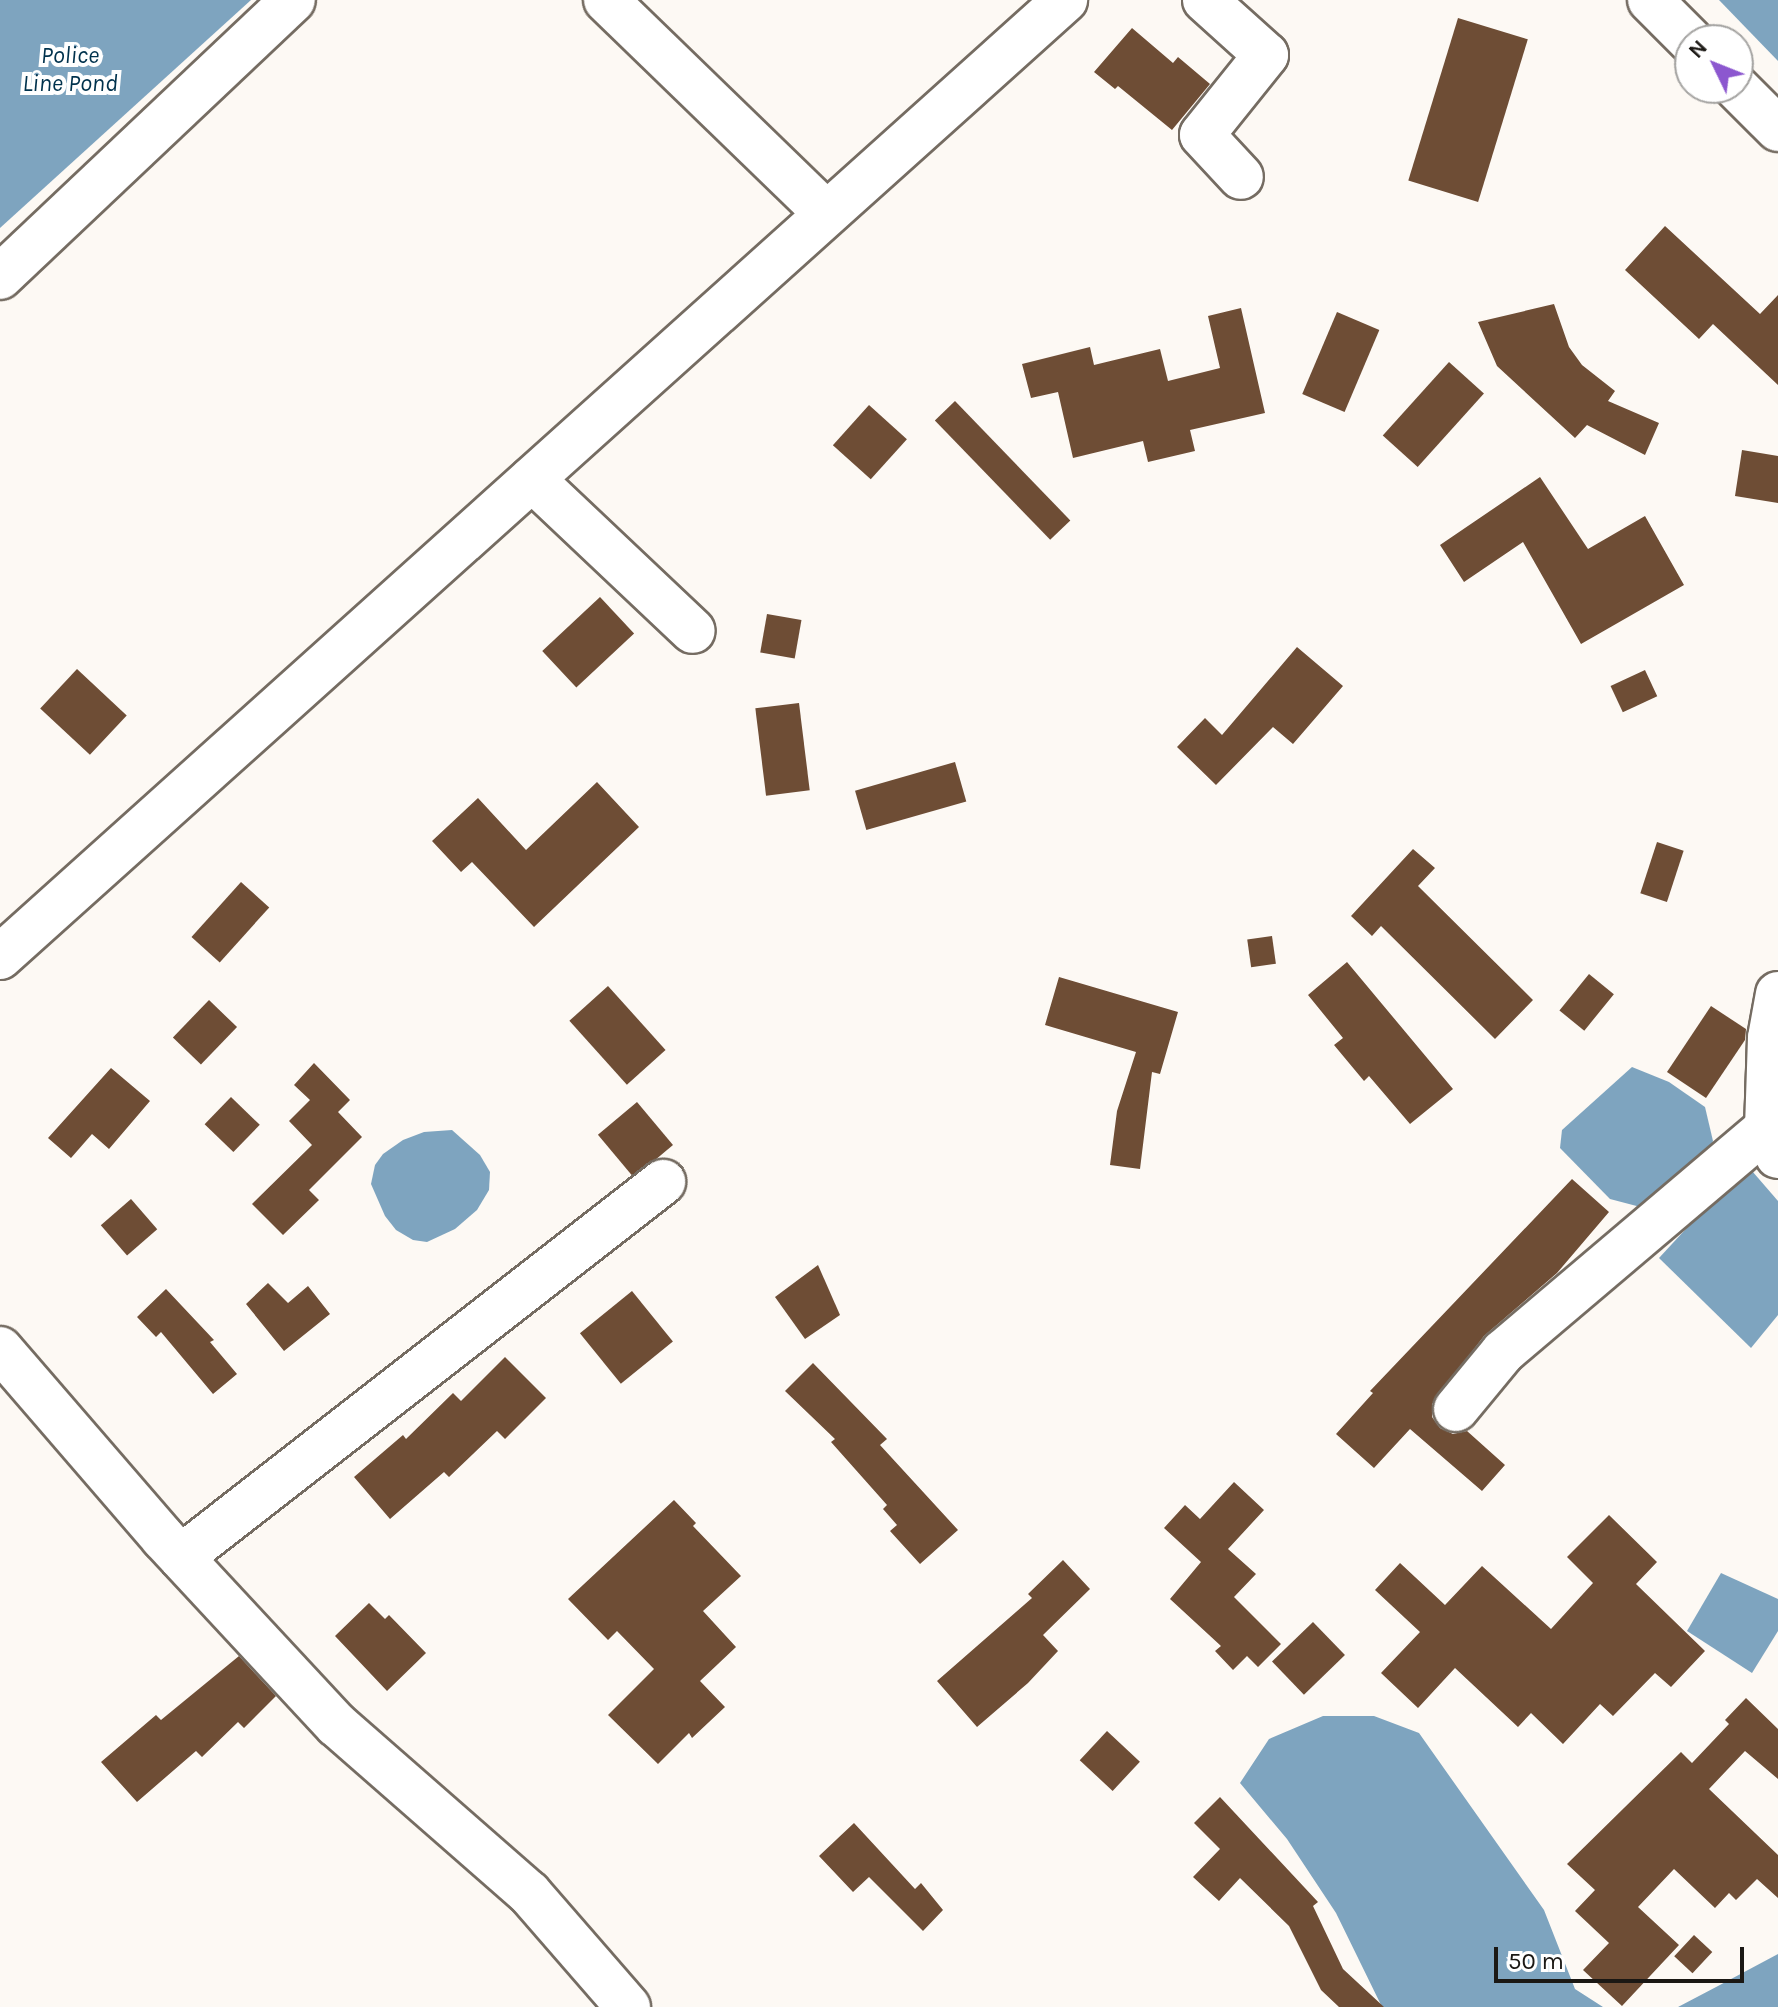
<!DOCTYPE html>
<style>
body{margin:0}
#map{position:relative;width:1778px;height:2007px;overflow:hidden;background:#fdf9f4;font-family:Karla,sans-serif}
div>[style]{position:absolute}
.water>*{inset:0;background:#7ea4bf}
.building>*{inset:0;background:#6e4d35;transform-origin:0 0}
.roads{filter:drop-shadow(2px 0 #756c62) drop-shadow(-2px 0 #756c62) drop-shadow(0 2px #756c62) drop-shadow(0 -2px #756c62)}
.minor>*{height:44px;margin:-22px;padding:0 22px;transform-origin:22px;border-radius:22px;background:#fff}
span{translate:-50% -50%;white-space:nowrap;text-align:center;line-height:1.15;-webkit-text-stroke:8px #fff;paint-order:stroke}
.water-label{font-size:24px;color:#00324d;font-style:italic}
.north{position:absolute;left:1674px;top:24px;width:80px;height:80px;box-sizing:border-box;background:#fff;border:2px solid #a4a3a1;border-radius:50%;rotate:313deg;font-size:22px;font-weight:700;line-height:32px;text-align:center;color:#1b1814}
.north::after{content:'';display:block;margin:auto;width:28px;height:36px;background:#8c57cf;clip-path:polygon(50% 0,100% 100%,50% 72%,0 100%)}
.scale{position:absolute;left:1494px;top:1947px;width:250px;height:36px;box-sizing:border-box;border:4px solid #1b1814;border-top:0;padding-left:10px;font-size:24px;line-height:28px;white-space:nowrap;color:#1b1814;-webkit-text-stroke:6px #fff;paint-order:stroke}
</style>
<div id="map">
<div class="water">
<div style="clip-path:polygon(0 0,251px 0,0 228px)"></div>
<div style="clip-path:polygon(1719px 0,1778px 0,1778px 61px)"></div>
<div style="clip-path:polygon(1632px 1067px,1669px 1082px,1705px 1107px,1713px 1141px,1700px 1168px,1648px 1209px,1610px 1199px,1560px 1148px,1562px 1130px)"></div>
<div style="clip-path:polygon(452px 1130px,480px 1155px,490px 1172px,489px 1190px,477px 1210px,455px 1229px,427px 1242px,413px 1240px,396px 1230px,385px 1216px,371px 1184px,375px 1165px,383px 1154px,403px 1140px,424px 1132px)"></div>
<div style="clip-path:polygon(1746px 1164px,1778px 1201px,1778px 1315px,1751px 1348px,1659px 1258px)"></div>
<div style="clip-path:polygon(1721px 1573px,1778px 1599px,1778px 1631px,1752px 1673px,1687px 1631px)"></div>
<div style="clip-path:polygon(1323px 1716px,1374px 1716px,1419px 1733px,1544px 1910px,1575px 1989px,1603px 2007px,1382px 2007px,1336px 1913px,1287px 1839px,1240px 1783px,1269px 1739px)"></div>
<div style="clip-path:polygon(1778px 1954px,1778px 2007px,1678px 2007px,1718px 1986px)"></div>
</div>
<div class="building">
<div style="left:1458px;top:18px;width:73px;height:170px;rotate:17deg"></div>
<div style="clip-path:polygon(1132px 28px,1173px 63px,1178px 57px,1210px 84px,1172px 130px,1118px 86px,1115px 89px,1094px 72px)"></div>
<div style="clip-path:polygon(1665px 226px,1760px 314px,1778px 295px,1778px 385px,1713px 324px,1699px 339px,1625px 270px)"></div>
<div style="clip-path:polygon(1554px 304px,1569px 347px,1582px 365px,1615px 391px,1608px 401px,1659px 423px,1645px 455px,1587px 425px,1575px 438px,1497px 366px,1478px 322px)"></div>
<div style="clip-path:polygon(1241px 308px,1265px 413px,1190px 430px,1195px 451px,1148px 462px,1143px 441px,1073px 458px,1058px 392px,1031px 398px,1022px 364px,1090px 347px,1094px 365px,1160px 349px,1168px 381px,1220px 368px,1208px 316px)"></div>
<div style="left:1337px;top:312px;width:46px;height:89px;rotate:23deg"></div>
<div style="left:1449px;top:362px;width:47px;height:99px;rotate:42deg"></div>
<div style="left:955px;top:401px;width:166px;height:28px;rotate:46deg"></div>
<div style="left:869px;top:405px;width:51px;height:54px;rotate:42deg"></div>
<div style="clip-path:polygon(1742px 450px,1778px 456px,1778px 503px,1735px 496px)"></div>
<div style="clip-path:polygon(1540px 477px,1588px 549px,1645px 516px,1684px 585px,1581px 644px,1523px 542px,1464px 582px,1440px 545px)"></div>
<div style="left:600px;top:597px;width:50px;height:79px;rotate:47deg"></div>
<div style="left:767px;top:614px;width:35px;height:39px;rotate:10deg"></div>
<div style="clip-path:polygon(1297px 647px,1343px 686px,1293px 744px,1273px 727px,1216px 785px,1177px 747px,1205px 718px,1222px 735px)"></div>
<div style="left:77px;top:669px;width:68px;height:54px;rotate:43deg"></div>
<div style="left:1645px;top:670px;width:29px;height:38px;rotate:65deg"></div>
<div style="left:799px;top:703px;width:88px;height:44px;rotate:83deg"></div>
<div style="left:955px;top:762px;width:41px;height:104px;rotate:74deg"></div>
<div style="clip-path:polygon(597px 782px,639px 827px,534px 927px,472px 862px,461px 872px,432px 841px,478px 798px,526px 850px)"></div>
<div style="left:1657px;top:842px;width:28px;height:54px;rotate:18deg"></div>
<div style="clip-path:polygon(1413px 849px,1435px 868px,1418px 886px,1533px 1000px,1495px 1039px,1381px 926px,1372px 936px,1351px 916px)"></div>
<div style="left:241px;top:882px;width:38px;height:74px;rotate:42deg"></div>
<div style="left:1272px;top:936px;width:28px;height:25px;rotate:82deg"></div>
<div style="clip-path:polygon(1347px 962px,1453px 1089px,1410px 1124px,1369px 1076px,1364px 1081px,1334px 1045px,1343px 1038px,1308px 995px)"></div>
<div style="left:1589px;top:974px;width:32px;height:47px;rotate:39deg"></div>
<div style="clip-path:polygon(1059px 977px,1178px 1012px,1160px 1074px,1152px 1072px,1140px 1169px,1110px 1165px,1117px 1111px,1136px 1052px,1045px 1025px)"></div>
<div style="left:608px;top:986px;width:86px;height:52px;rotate:48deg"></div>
<div style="left:209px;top:1000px;width:39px;height:52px;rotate:44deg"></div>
<div style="clip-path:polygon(1711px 1006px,1746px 1029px,1745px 1040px,1706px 1098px,1667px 1072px)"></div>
<div style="clip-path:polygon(314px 1063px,350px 1100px,338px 1112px,362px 1137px,309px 1190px,319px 1200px,283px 1235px,252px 1204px,312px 1145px,289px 1121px,310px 1100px,294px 1085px)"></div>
<div style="clip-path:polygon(111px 1068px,150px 1101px,109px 1149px,92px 1134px,71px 1158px,48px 1138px)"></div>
<div style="left:231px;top:1097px;width:40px;height:38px;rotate:44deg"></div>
<div style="left:637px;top:1102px;width:56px;height:51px;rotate:50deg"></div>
<div style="clip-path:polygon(1572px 1179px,1609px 1212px,1557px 1273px,1484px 1336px,1432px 1404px,1432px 1417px,1440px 1428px,1453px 1434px,1467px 1431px,1505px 1465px,1482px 1491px,1410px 1429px,1374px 1468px,1336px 1434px,1373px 1393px,1370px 1391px)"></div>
<div style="left:131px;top:1199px;width:40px;height:40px;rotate:49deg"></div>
<div style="clip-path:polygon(818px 1265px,840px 1315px,805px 1339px,775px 1297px)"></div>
<div style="clip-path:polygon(268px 1283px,288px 1303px,308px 1286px,330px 1314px,284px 1351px,246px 1304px)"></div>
<div style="clip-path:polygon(166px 1289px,214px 1340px,210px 1342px,237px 1374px,213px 1394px,161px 1332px,156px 1337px,137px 1317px)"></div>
<div style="left:632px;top:1291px;width:65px;height:67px;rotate:51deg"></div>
<div style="clip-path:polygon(505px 1357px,546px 1398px,505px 1439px,497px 1431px,449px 1477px,444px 1472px,390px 1519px,354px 1477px,403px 1435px,406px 1439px,453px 1393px,461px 1401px)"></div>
<div style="clip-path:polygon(813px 1363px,887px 1439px,880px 1445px,958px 1530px,920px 1564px,890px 1531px,897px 1525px,883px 1509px,887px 1505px,831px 1442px,835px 1439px,785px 1391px)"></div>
<div style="clip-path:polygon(1234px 1482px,1264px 1510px,1228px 1549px,1256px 1574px,1234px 1597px,1281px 1644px,1258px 1667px,1247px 1656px,1233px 1670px,1215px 1651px,1221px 1646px,1170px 1599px,1201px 1562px,1164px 1528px,1185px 1505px,1200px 1519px)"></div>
<div style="clip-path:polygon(674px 1500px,696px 1523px,693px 1526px,741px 1576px,703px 1611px,736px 1647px,700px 1681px,725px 1707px,692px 1738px,689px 1733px,658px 1764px,608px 1715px,654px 1669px,617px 1631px,608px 1640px,568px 1599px)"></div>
<div style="clip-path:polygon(1609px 1515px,1657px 1562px,1636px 1584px,1705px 1651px,1671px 1687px,1655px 1673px,1613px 1716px,1600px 1704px,1563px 1744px,1531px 1713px,1518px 1727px,1455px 1668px,1418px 1708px,1381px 1673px,1420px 1632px,1375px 1590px,1400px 1563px,1445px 1605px,1482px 1566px,1551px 1629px,1593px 1583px,1567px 1557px)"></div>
<div style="clip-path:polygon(1063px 1560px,1090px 1589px,1043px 1635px,1058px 1651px,1028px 1683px,977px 1727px,937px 1681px,1032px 1598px,1028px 1594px)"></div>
<div style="clip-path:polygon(369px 1603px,385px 1619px,389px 1615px,426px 1653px,387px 1691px,335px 1636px)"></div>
<div style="left:1313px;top:1622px;width:46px;height:57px;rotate:46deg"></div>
<div style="clip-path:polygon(239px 1656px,276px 1696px,244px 1728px,238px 1722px,202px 1757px,196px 1751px,137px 1802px,101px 1762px,156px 1715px,161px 1720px)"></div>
<div style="clip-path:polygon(1746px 1698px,1778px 1729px,1778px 1779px,1745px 1751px,1709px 1789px,1778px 1855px,1778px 1898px,1757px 1879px,1736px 1900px,1729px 1893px,1715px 1908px,1674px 1869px,1638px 1907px,1679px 1945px,1622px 2006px,1583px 1970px,1609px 1943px,1575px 1911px,1595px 1890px,1567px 1864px,1681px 1752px,1692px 1763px,1729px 1724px,1725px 1720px)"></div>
<div style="left:1107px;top:1731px;width:45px;height:40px;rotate:43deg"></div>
<div style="clip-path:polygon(1220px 1797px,1318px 1902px,1313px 1906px,1343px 1969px,1384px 2007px,1339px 2007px,1321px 1990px,1289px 1926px,1240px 1878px,1219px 1901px,1193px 1877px,1220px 1849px,1194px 1823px)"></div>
<div style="clip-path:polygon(854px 1823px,915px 1889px,921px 1883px,943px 1910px,923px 1931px,869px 1877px,853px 1892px,819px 1856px)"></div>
<div style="left:1694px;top:1935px;width:25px;height:29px;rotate:43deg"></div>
</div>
<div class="roads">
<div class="minor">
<div style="left:606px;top:0;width:306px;rotate:44.1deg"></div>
<div style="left:1205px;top:0;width:82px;rotate:42deg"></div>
<div style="left:1266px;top:55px;width:102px;rotate:128.7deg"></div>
<div style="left:1202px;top:135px;width:57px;rotate:47.1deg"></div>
<div style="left:1650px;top:0;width:57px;rotate:45deg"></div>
<div style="left:1737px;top:88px;width:58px;rotate:45deg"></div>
<div style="left:0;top:277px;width:403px;rotate:-43.4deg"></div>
<div style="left:532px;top:479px;width:221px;rotate:43.4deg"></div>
<div style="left:0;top:957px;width:1432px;rotate:-41.94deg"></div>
<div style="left:1778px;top:994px;width:45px;rotate:100.3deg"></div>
<div style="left:1770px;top:1038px;width:90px;rotate:91.9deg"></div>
<div style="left:1767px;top:1128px;width:30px;rotate:69deg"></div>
<div style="left:0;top:1349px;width:250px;rotate:49.2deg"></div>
<div style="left:163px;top:1538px;width:255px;rotate:47.1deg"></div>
<div style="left:337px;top:1725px;width:255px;rotate:41.2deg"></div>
<div style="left:529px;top:1893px;width:151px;rotate:49deg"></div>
<div style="left:1456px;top:1409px;width:74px;rotate:-50.5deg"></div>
<div style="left:1503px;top:1352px;width:346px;rotate:-40.3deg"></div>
<div style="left:181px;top:1557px;width:611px;rotate:-37.88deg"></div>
</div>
</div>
<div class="water-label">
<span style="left:70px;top:70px">Police<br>Line Pond</span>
</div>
<div class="north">N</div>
<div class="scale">50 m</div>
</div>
